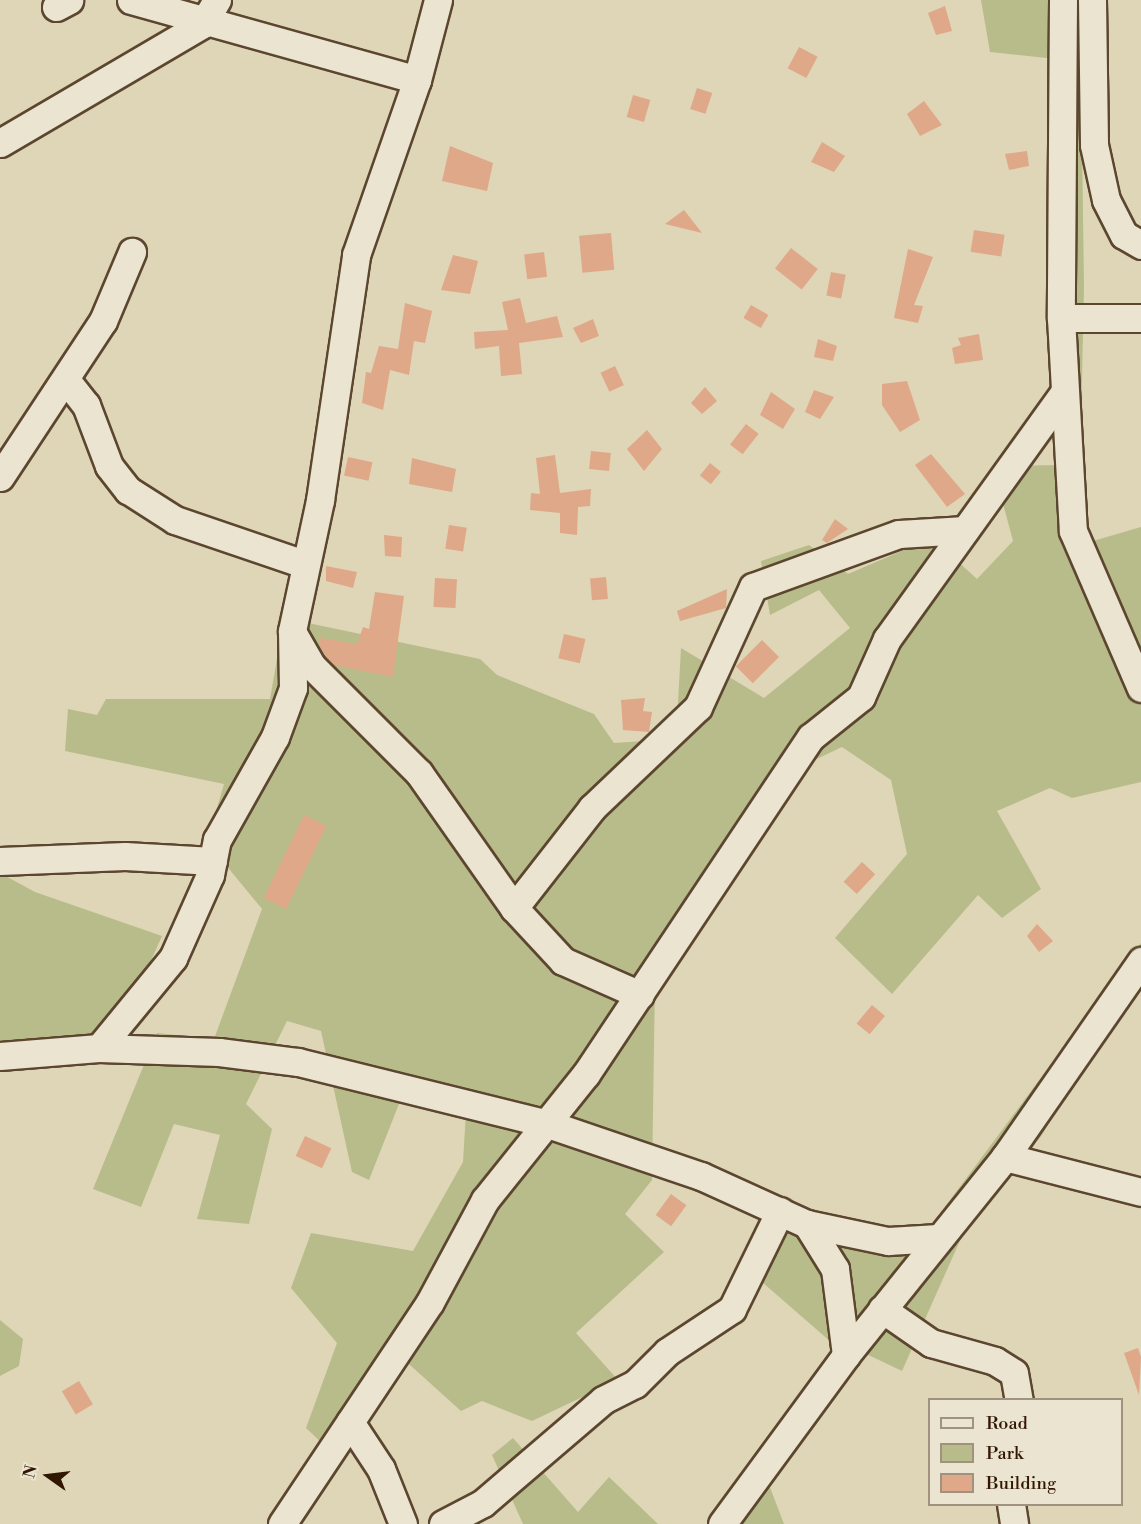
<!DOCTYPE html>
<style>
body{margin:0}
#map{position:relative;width:1141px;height:1524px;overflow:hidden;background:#ded6b7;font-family:"Libre Bodoni",serif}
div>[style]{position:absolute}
.green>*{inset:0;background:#b8bc8a}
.building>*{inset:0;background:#dfa888;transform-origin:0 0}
.roads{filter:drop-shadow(2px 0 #5c462f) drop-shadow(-2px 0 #5c462f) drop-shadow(0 2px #5c462f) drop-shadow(0 -2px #5c462f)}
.minor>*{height:27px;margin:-13.5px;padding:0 13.5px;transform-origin:13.5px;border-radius:13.5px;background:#eae4d0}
span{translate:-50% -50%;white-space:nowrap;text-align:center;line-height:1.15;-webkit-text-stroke:4.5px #eae4d0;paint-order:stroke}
.legend{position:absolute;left:928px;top:1398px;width:195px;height:108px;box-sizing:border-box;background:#eae4d0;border:2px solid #a0927e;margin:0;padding:8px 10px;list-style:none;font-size:18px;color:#311602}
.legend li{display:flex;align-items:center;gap:12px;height:30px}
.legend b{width:30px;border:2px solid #a0927e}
.north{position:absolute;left:18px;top:1446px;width:60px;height:60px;-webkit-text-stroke:4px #eae4d0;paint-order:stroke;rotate:284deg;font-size:16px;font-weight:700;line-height:24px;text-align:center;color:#311602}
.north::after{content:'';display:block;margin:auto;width:21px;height:27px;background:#311602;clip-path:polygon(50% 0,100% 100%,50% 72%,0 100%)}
</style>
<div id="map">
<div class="green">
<div style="clip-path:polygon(981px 0,1080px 0,1084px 287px,1079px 512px,1093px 541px,1141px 527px,1141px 782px,1072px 798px,1050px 788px,997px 811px,1041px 889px,1002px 918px,978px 895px,892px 994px,835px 938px,907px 854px,891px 780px,842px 747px,770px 781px,655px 979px,652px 1180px,625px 1214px,664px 1252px,576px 1333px,618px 1380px,532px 1421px,482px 1401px,461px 1411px,390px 1347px,325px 1446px,306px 1428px,337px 1343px,291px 1288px,311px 1233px,413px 1251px,463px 1162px,467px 1094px,408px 1081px,369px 1180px,352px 1172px,321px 1031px,287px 1021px,246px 1104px,272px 1129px,249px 1224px,197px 1219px,220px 1135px,174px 1124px,141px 1207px,93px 1189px,157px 1033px,214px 1039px,262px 909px,207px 842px,224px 784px,65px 751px,68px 709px,97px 715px,106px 699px,270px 699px,284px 618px,480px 659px,497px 675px,594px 714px,614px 743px,676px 739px,681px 648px,764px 698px,850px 628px,819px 590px,770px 615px,761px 561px,809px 545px,848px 574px,932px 538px,977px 579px,1013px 541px,993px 466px,1061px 465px,1056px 59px,990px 52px)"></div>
<div style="clip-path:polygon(0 873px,35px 892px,162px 936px,139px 987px,103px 1029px,77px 1041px,0 1045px)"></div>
<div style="clip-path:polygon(1141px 943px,1141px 977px,1119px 1004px,1042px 1135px,962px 1236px,902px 1371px,860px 1351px,766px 1477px,784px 1524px,708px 1524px,839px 1349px,754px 1275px,788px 1203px,850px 1229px,927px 1231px)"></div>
<div style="clip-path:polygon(0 1320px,23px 1339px,19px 1366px,0 1376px)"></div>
<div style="clip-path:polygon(513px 1438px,578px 1512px,609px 1477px,658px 1524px,523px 1524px,492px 1455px)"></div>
</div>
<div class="building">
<div style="clip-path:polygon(945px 6px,952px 31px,936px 35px,928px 13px)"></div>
<div style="left:799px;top:47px;width:21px;height:24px;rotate:28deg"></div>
<div style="left:697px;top:88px;width:16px;height:22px;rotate:18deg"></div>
<div style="left:633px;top:95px;width:18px;height:23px;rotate:16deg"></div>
<div style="clip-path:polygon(924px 101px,942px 125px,920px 136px,907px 114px)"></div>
<div style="clip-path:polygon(822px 142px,845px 156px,834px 172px,811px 162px)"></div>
<div style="clip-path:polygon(450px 146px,493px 163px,487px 191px,442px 181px)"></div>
<div style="clip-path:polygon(1027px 151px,1029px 166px,1009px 170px,1005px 154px)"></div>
<div style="clip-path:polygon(684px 210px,702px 233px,665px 224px)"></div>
<div style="left:974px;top:230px;width:31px;height:22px;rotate:9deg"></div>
<div style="left:611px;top:233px;width:37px;height:32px;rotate:85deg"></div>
<div style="left:791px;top:248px;width:34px;height:26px;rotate:38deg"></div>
<div style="clip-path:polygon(908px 249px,933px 257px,914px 305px,923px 306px,918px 323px,894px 318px)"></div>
<div style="left:544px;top:252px;width:25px;height:20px;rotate:83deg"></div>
<div style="clip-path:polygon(453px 255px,478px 261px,470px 294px,441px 290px)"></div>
<div style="left:831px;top:272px;width:15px;height:24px;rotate:11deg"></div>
<div style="clip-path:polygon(520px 298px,526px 323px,557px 316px,563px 337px,519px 343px,522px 374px,501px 376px,499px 346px,475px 349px,474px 332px,508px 330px,502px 302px)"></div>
<div style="clip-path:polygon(405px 303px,432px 311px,425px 343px,414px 341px,409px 375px,390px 370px,383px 410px,362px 403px,366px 372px,371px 373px,379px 346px,398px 349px)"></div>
<div style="left:751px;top:305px;width:20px;height:15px;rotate:30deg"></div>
<div style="clip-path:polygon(593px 319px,599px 336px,581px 343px,573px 328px)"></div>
<div style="clip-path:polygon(979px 334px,983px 360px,955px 364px,952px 348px,961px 345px,958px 338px)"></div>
<div style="clip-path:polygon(818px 339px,837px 346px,833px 361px,814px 357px)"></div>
<div style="left:615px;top:366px;width:21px;height:16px;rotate:65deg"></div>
<div style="clip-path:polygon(907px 381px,920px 420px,900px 432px,882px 405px,882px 384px)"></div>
<div style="clip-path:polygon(705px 387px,717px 401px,702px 414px,691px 403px)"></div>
<div style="clip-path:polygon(814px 390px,834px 397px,820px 419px,805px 412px)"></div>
<div style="clip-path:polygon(771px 392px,795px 409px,783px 429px,760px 415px)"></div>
<div style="left:746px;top:424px;width:16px;height:26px;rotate:38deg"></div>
<div style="clip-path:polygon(647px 430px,662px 449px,644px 471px,627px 449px)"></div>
<div style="left:591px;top:451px;width:20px;height:18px;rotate:6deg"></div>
<div style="clip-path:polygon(931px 454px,965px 494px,947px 507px,915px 465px)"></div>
<div style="clip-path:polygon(555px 455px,560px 493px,591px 489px,590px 506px,578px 507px,577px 535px,560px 533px,560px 513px,530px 510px,531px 493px,540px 494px,536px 458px)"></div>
<div style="left:348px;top:457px;width:25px;height:19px;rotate:12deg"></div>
<div style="clip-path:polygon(412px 458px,456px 469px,452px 492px,409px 484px)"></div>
<div style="left:710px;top:463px;width:14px;height:16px;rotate:39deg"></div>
<div style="clip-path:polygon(835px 519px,848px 529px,827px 543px,822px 540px)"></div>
<div style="left:449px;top:525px;width:18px;height:24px;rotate:9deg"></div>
<div style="clip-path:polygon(384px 535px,402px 537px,401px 557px,385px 556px)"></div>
<div style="clip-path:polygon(326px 566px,357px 572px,353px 588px,326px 581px)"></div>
<div style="left:606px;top:577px;width:22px;height:16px;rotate:85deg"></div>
<div style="left:435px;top:578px;width:22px;height:29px;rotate:3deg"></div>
<div style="clip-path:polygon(727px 589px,726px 608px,680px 621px,677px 611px)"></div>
<div style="clip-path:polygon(375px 592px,404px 596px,393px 677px,333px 665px,319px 647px,320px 638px,357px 644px,363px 627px,369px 629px)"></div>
<div style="left:564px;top:634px;width:22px;height:25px;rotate:13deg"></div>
<div style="left:762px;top:640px;width:24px;height:37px;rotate:45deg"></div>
<div style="clip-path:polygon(645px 698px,643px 711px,652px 712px,649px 732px,623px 730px,621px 700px)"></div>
<div style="left:304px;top:815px;width:25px;height:92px;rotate:26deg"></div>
<div style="left:862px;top:862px;width:18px;height:27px;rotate:43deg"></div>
<div style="clip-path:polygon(1037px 924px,1053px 941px,1039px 952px,1027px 936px)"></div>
<div style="left:872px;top:1005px;width:17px;height:24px;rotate:40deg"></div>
<div style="left:305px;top:1136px;width:29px;height:22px;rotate:25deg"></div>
<div style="left:671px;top:1194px;width:19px;height:26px;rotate:36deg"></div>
<div style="clip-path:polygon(1138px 1348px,1141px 1357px,1139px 1395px,1124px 1353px)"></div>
<div style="left:79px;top:1381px;width:27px;height:20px;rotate:59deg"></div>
</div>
<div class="roads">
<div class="minor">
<div style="left:131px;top:0;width:297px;rotate:15.6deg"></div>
<div style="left:1063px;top:0;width:318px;rotate:90.4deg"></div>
<div style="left:1061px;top:318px;width:213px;rotate:86.8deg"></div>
<div style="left:1073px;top:531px;width:171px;rotate:66.6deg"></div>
<div style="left:1092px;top:0;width:145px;rotate:89.2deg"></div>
<div style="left:1094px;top:145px;width:56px;rotate:77.7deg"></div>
<div style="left:1106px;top:200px;width:39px;rotate:63deg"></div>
<div style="left:1124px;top:235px;width:20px;rotate:30deg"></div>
<div style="left:56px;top:7px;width:15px;rotate:-28deg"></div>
<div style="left:0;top:143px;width:235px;rotate:-30.4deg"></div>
<div style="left:203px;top:24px;width:28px;rotate:-60deg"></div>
<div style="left:1061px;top:318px;width:80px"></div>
<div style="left:67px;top:381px;width:31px;rotate:52deg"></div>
<div style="left:86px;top:405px;width:65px;rotate:69.3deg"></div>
<div style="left:109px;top:466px;width:31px;rotate:52deg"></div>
<div style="left:128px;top:490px;width:56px;rotate:32.6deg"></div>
<div style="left:175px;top:520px;width:136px;rotate:18.8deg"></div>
<div style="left:0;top:477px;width:187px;rotate:-56.6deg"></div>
<div style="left:103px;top:321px;width:75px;rotate:-67.2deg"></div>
<div style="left:294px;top:635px;width:34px;rotate:60deg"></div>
<div style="left:311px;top:665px;width:153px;rotate:45deg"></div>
<div style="left:419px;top:773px;width:165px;rotate:54.9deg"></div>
<div style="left:514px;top:908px;width:72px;rotate:47.2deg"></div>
<div style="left:563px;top:961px;width:84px;rotate:23.8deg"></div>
<div style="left:0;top:861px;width:125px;rotate:-2.3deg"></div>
<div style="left:125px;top:856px;width:88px;rotate:3.3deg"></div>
<div style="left:514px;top:908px;width:127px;rotate:-52deg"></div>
<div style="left:592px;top:808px;width:146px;rotate:-43.6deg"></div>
<div style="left:698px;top:707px;width:132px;rotate:-65.4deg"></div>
<div style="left:753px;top:587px;width:155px;rotate:-20deg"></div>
<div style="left:899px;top:534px;width:66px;rotate:-3.5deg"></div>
<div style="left:99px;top:1048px;width:117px;rotate:-50.6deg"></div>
<div style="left:173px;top:958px;width:91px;rotate:-66deg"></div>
<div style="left:210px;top:875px;width:36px;rotate:-79deg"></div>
<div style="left:217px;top:840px;width:118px;rotate:-60.6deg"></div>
<div style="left:275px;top:737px;width:52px;rotate:-69.8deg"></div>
<div style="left:293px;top:688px;width:57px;rotate:-91deg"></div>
<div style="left:292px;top:631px;width:134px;rotate:-77.9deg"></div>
<div style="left:320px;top:500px;width:248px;rotate:-81.6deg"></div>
<div style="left:356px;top:255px;width:185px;rotate:-70.8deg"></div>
<div style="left:417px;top:80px;width:83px;rotate:-75.3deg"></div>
<div style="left:0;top:1056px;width:99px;rotate:-4.6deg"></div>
<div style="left:99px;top:1048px;width:120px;rotate:1.9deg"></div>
<div style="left:219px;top:1052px;width:80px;rotate:7.2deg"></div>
<div style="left:298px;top:1062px;width:254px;rotate:13.9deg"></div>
<div style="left:545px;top:1123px;width:165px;rotate:18.8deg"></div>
<div style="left:701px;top:1176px;width:116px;rotate:24.4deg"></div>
<div style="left:807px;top:1224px;width:83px;rotate:11.9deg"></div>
<div style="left:888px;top:1241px;width:50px;rotate:-3.4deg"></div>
<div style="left:1005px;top:1157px;width:140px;rotate:14.4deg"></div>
<div style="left:807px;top:1224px;width:53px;rotate:58.1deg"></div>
<div style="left:835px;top:1269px;width:87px;rotate:82.7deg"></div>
<div style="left:882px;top:1309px;width:60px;rotate:34.8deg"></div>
<div style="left:931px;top:1343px;width:66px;rotate:15.7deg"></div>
<div style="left:995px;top:1361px;width:22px;rotate:32deg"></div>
<div style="left:1014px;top:1373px;width:27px;rotate:80deg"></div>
<div style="left:350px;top:1422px;width:56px;rotate:56.6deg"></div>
<div style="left:381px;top:1469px;width:59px;rotate:68.2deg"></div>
<div style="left:1011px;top:1504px;width:20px;rotate:81deg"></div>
<div style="left:282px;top:1524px;width:267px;rotate:-56.3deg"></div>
<div style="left:430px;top:1302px;width:116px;rotate:-61.7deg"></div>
<div style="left:485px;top:1200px;width:161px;rotate:-51.3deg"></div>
<div style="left:586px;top:1074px;width:405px;rotate:-56.3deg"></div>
<div style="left:811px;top:737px;width:64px;rotate:-38.7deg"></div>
<div style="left:861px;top:697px;width:64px;rotate:-65.9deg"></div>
<div style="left:887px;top:639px;width:303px;rotate:-54.3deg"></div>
<div style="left:443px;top:1524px;width:45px;rotate:-27.7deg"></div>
<div style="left:483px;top:1503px;width:158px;rotate:-40.6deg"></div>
<div style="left:603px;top:1400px;width:36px;rotate:-27deg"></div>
<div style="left:635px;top:1384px;width:45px;rotate:-45deg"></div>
<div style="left:667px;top:1352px;width:78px;rotate:-33.5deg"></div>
<div style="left:732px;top:1309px;width:109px;rotate:-63.9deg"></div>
<div style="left:722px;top:1524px;width:210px;rotate:-53.7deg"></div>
<div style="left:846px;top:1355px;width:254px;rotate:-51.2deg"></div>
<div style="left:1005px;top:1157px;width:239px;rotate:-55.2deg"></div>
</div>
</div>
<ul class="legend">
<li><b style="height:8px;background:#eae4d0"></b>Road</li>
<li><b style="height:16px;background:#b8bc8a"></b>Park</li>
<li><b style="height:16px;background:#dfa888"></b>Building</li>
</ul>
<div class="north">N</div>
</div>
